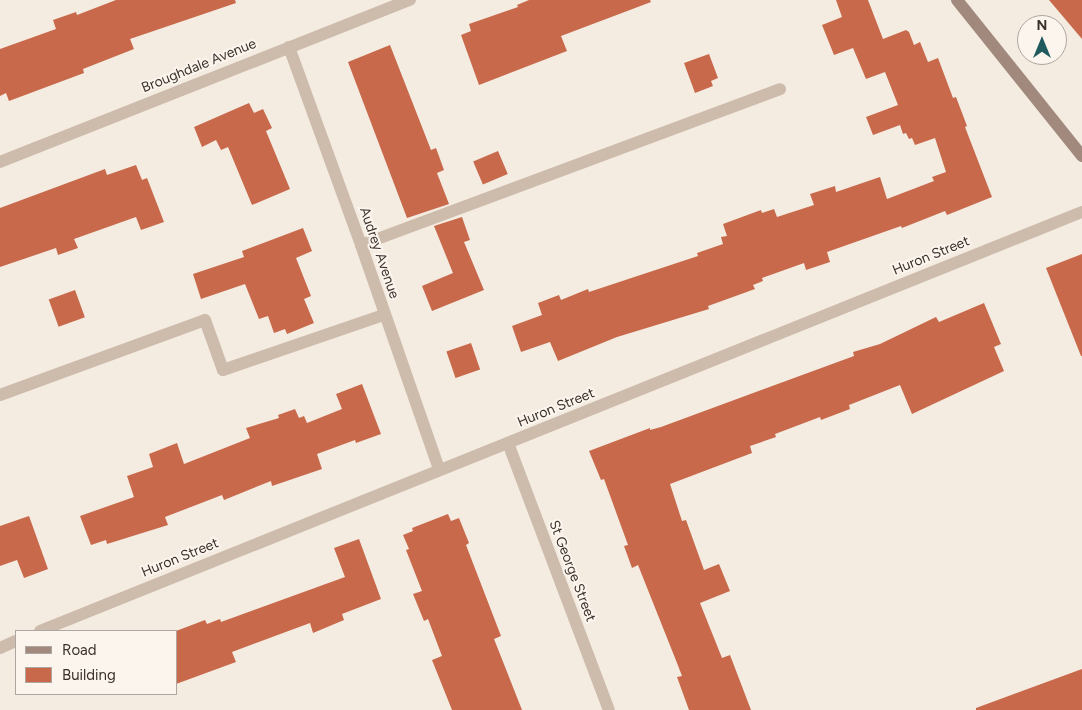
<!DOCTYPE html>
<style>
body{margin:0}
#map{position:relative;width:1082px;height:710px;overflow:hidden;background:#f4ebe1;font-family:Figtree,sans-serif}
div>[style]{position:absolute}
.building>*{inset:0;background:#c8694b;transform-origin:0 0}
.service>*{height:12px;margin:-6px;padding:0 6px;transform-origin:6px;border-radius:6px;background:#cdbbac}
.minor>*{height:12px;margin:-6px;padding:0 6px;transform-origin:6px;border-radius:6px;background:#cdbbac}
.secondary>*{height:12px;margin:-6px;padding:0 6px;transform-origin:6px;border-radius:6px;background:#a18a7d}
span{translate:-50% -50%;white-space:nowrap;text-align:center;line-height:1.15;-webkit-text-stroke:4px #fbf5ee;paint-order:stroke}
.street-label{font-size:14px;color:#3b302b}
.legend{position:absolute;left:15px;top:630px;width:162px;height:65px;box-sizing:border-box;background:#fbf5ee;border:1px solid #aea6a0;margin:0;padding:6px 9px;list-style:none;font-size:15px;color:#3b302b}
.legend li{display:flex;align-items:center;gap:10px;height:25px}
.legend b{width:25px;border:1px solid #aea6a0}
.north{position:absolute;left:1017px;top:15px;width:50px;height:50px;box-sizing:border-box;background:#fbf5ee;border:1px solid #aea6a0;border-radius:50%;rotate:0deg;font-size:14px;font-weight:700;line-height:20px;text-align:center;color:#3b302b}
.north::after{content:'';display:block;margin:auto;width:18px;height:22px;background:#1f5a5e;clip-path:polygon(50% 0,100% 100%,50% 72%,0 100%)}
</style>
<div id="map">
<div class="building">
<div style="clip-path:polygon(116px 0,235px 0,236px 3px,130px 39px,134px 49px,83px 69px,84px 73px,9px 101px,6px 93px,0 96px,0 49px,56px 29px,53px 20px,76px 12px,77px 15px)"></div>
<div style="clip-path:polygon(529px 0,650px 0,651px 2px,561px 36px,567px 51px,479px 85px,461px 35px,471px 31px,469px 24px,518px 7px,517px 5px)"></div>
<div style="clip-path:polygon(836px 0,868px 0,883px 39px,906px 30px,909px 32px,914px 45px,920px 42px,928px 62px,938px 58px,953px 98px,956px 97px,967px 126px,965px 127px,992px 197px,947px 215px,945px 211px,902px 228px,901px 226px,827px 252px,830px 262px,806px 270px,804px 263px,762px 278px,763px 281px,753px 285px,755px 289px,708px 306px,709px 309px,617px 337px,558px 361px,550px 342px,521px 352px,512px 326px,542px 315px,538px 303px,559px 295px,561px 300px,588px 289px,589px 292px,698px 256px,697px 253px,723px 244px,721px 237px,727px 236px,723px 224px,761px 210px,762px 213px,774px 209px,777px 217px,814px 205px,810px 194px,835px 186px,836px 192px,880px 177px,887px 199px,934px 181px,932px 177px,946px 172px,935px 138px,915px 145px,912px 138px,909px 139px,906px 133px,903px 134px,900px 125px,873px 135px,866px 117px,898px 105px,885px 72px,866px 79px,853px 48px,834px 55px,822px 25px,842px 17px)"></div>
<div style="clip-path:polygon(1049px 0,1082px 0,1082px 39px)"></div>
<div style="clip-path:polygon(390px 45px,431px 150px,436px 148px,444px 170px,437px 173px,449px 204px,407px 218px,348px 62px)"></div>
<div style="clip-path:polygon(709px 54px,718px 78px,711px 81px,713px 86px,695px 93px,684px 63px)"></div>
<div style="clip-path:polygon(249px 103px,254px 113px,263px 109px,272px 128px,266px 131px,290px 189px,252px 205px,228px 147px,221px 150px,216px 140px,202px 147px,194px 127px)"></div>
<div style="left:498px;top:151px;width:25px;height:27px;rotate:67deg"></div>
<div style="clip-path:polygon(136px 165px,142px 180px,147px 178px,164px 222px,141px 230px,136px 217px,74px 239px,78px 248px,58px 255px,56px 248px,0 267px,0 208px,105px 169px,107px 175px)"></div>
<div style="clip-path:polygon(462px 217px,470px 240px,464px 242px,484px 290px,432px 311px,422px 286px,453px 273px,434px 226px)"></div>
<div style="clip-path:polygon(303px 228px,312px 251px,296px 258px,311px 296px,304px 299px,314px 323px,287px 334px,285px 329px,274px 333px,268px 316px,259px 319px,245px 284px,201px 299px,193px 274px,244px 257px,242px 251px)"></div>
<div style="clip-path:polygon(1082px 254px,1082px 356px,1081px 356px,1046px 268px)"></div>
<div style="left:75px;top:290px;width:29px;height:28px;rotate:70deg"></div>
<div style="clip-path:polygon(984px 303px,1001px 344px,994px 347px,1004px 371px,912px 414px,900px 385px,849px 405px,850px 409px,821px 420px,820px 417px,775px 434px,776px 437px,750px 446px,752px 453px,670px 484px,682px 521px,686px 520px,704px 570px,719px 564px,730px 591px,700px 603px,722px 658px,730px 655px,751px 710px,689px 710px,677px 677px,682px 676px,677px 663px,638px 565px,632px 568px,624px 546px,628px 545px,604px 479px,601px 480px,589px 451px,650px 428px,650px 430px,661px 427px,854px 356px,853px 352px,880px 344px,936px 317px,939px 322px)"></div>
<div style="left:471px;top:343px;width:28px;height:26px;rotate:71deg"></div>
<div style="clip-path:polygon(362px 384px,381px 434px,356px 443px,355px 440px,317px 454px,322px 469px,272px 486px,271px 481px,224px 500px,222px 495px,165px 517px,168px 525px,107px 544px,106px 540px,91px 545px,80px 516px,134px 497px,127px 476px,153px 467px,149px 454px,177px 443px,184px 464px,250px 438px,246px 428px,279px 418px,278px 415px,295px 409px,299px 418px,304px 416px,307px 423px,342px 409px,336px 394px)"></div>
<div style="clip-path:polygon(448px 514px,451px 521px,459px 518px,469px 543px,466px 545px,501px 636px,494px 639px,522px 710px,452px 710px,432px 660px,442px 656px,428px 619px,424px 621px,413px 594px,422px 591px,406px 550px,409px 549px,403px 535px,413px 531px,412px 528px)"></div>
<div style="clip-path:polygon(29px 516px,48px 569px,24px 578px,17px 560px,0 566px,0 526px)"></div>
<div style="clip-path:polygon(359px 539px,381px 599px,342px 614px,344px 620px,313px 633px,310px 623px,232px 652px,236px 662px,176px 684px,176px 631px,205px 620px,207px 624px,220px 619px,221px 622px,345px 577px,334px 548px)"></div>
<div style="clip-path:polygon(1082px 669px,1082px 710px,976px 710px,976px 708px)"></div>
</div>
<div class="service">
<div style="left:361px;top:245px;width:447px;rotate:-20.4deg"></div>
<div style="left:0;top:395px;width:218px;rotate:-20.1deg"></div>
<div style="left:205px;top:320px;width:53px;rotate:70.2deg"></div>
<div style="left:223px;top:370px;width:170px;rotate:-18.9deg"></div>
</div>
<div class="minor">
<div style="left:289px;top:47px;width:211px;rotate:70deg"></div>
<div style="left:361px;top:245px;width:237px;rotate:70.8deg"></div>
<div style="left:0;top:162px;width:441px;rotate:-21.6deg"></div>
<div style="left:508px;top:443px;width:285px;rotate:69.3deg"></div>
<div style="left:40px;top:631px;width:1123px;rotate:-21.91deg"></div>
<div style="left:0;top:648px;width:17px;rotate:-24deg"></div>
</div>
<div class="secondary">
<div style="left:957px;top:0;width:200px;rotate:51.3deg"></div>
</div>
<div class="street-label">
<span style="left:199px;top:66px;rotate:-22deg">Broughdale Avenue</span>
<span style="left:379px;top:253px;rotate:71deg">Audrey Avenue</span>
<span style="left:931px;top:256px;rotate:-22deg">Huron Street</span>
<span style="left:556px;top:408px;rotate:-22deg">Huron Street</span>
<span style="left:180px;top:558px;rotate:-22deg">Huron Street</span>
<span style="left:572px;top:571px;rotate:69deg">St George Street</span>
</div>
<ul class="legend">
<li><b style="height:6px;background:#a18a7d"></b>Road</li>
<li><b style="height:14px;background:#c8694b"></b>Building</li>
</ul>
<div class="north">N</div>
</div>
